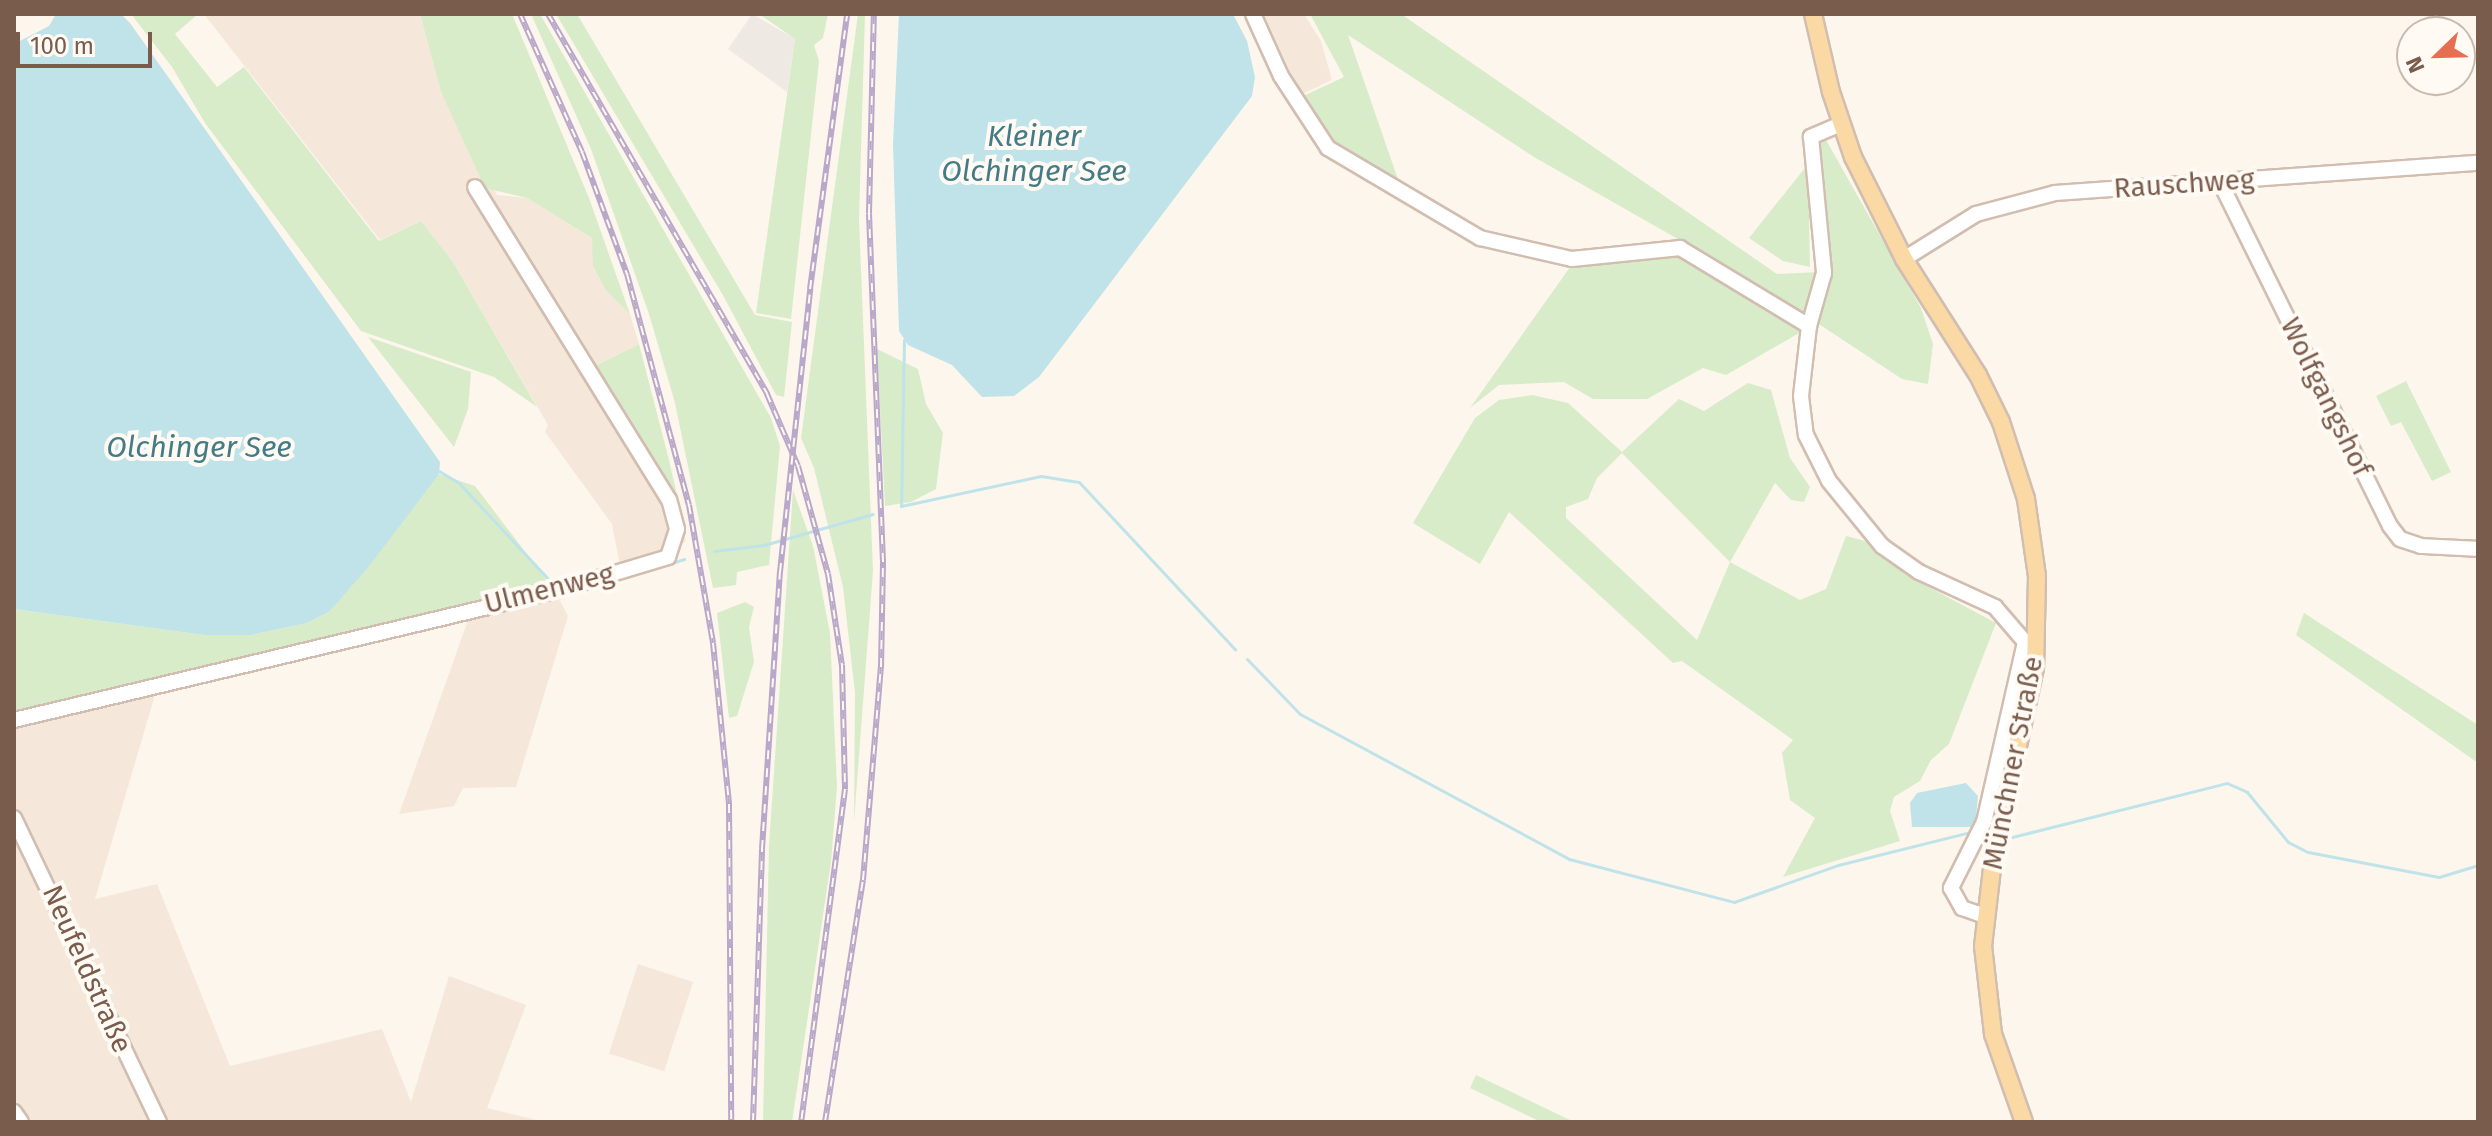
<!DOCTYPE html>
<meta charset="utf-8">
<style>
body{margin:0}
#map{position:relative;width:2492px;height:1136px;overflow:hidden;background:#fdf6ec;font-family:"Fira Sans",sans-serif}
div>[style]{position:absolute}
.residential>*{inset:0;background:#f5e8da;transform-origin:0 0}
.industrial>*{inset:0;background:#efe9e4}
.green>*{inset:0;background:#d8ecc9}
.water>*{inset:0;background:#bfe3e8}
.stream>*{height:3px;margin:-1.5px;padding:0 1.5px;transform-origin:1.5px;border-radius:1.5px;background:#bfe3e8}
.roads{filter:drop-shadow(2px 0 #d1beb0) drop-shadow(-2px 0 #d1beb0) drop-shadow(0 2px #d1beb0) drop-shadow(0 -2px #d1beb0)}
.minor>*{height:14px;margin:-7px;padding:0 7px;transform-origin:7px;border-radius:7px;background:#fff}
.major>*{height:16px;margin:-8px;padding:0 8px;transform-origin:8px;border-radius:8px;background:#fbd9a5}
.rail>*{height:6px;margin-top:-3px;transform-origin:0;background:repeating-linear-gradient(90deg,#fffaf3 0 9px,#b9a8c9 0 18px);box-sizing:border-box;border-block:2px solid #b9a8c9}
span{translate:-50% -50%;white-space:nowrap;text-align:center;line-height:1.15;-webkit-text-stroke:8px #fffaf3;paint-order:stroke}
.street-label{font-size:28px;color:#7a5c4d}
.water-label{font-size:30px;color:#437c86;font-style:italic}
.frame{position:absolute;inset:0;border:16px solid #7a5c4d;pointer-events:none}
.north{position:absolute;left:2396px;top:16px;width:80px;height:80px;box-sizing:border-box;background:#fffaf3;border:2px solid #cabbb1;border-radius:50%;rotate:247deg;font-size:22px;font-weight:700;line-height:32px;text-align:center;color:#7a5c4d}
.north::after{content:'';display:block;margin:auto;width:28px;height:36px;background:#e76f51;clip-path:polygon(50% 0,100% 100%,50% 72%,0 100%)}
.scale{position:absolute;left:16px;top:32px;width:136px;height:36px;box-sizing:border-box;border:4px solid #7a5c4d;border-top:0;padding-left:10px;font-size:24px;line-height:28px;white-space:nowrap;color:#7a5c4d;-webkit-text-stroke:6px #fffaf3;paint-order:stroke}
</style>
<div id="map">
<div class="residential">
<div style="clip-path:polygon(204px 14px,420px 14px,441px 92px,497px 195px,527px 198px,592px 238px,607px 292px,630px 314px,639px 344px,595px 366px,673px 500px,686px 541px,668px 557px,621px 571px,612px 524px,545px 432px,548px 425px,453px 262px,421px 221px,380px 240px)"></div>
<div style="clip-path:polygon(1264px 14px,1304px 14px,1321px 41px,1332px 80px,1300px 95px)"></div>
<div style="clip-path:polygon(555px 591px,568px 616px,516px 787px,463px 788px,454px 806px,399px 814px,472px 609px)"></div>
<div style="clip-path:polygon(157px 688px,95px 899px,157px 884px,230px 1066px,382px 1029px,411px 1102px,449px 976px,526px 1005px,487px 1108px,545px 1122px,14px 1122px,14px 720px)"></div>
<div style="left:638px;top:964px;width:58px;height:94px;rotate:18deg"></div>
</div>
<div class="industrial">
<div style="clip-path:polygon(752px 14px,795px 39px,787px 92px,728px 49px)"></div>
</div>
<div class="green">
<div style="clip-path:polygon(131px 14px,198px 14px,175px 34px,217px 87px,244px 67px,379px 241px,421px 221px,453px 262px,537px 407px,494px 377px,361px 331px,205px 123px,172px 67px)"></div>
<div style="clip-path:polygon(420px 14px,512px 14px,589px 198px,630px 314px,607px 292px,593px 266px,592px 238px,527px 198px,485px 188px,441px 92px)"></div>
<div style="clip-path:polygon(531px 14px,540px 14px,771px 418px,780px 446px,769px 565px,737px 572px,736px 585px,713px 588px,675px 403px,649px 314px,591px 149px)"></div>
<div style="clip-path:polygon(556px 14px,577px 14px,755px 315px,792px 322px,784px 397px,776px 395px,724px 297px)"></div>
<div style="clip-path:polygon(759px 14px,828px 14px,823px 38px,814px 45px,819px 61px,791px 319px,756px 313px,795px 39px)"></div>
<div style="clip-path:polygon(858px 14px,865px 14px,859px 219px,873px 571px,854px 822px,855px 693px,843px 587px,814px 468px,801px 438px)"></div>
<div style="clip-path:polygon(1310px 14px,1401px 14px,1777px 274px,1819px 272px,1815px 146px,1826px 140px,1921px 308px,1933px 344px,1928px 384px,1902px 379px,1769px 291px,1534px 157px,1348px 35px,1401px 188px,1320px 140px,1301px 97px,1344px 77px)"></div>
<div style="clip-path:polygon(1808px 164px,1810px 267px,1783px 261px,1749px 238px)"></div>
<div style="clip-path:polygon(1680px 252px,1801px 332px,1726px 375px,1703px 368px,1647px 399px,1593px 399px,1564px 382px,1499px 385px,1470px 408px,1573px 263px)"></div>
<div style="clip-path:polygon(368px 337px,471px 372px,468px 409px,454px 447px)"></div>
<div style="clip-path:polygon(639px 344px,668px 456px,678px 499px,673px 500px,595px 366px)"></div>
<div style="clip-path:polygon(877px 349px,918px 369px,926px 404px,943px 433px,936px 489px,911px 502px,885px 506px)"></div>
<div style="clip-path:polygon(2406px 381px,2451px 472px,2432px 481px,2401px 422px,2391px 426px,2376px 396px)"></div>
<div style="clip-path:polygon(evenodd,1748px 383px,1771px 390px,1790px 458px,1810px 487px,1804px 502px,1791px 500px,1775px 483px,1730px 562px,1800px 600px,1826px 589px,1846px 536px,1869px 542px,1914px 579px,1996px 623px,1949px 744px,1931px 760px,1920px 781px,1894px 797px,1890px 811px,1900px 841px,1783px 877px,1815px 818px,1790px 800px,1782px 753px,1793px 740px,1682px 661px,1673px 663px,1509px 512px,1480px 564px,1413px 523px,1475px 418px,1499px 400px,1532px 395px,1568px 403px,1622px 452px,1679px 399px,1704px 411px,1748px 383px,1622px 453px,1730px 562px,1697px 640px,1566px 518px,1566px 507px,1588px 499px,1597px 478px,1622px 453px)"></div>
<div style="clip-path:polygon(439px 474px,475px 486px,555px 591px,14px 720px,14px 609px,204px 635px,251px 635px,307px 623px,329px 612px)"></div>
<div style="clip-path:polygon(793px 490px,813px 546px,830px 633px,837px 787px,831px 862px,792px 1122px,763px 1122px,769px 846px)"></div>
<div style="clip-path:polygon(745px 602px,754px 607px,749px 627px,754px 662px,737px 716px,729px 718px,717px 613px)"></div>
<div style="clip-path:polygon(2304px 613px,2478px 725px,2478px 763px,2296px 635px)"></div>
<div style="clip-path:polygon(1476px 1075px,1574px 1122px,1541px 1122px,1470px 1088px)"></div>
</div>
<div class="water">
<div style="clip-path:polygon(56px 14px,121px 14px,130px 23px,440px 462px,439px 474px,370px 565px,329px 612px,307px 623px,251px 635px,204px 635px,14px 609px,14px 44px,49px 26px)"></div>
<div style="clip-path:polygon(899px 14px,1233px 14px,1247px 41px,1255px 77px,1252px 96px,1039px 377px,1014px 396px,982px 397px,952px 365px,908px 345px,899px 331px,893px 144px)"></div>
<div style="clip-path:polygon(1966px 783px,1978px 796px,1975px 827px,1912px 827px,1910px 803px,1917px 793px)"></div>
</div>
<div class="stream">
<div style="left:904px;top:340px;width:166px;rotate:91deg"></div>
<div style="left:901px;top:506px;width:143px;rotate:-12.1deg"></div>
<div style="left:1041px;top:476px;width:38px;rotate:9deg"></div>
<div style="left:1079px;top:482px;width:229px;rotate:47deg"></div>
<div style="left:439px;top:471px;width:23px;rotate:31deg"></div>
<div style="left:459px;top:483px;width:138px;rotate:47.1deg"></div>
<div style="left:714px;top:551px;width:50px;rotate:-6.8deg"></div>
<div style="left:764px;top:545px;width:113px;rotate:-15.9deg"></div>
<div style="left:668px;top:564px;width:17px;rotate:-17deg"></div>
<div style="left:1247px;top:659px;width:76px;rotate:46.1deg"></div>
<div style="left:1300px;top:714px;width:306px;rotate:28.3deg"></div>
<div style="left:1569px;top:859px;width:171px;rotate:14.6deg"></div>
<div style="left:1734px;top:902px;width:110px;rotate:-19.6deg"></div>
<div style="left:1838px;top:865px;width:136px;rotate:-14deg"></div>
<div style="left:2012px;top:837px;width:222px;rotate:-14.1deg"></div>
<div style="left:2227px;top:783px;width:22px;rotate:24deg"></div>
<div style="left:2247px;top:792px;width:65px;rotate:50.6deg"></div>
<div style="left:2288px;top:842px;width:22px;rotate:27deg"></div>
<div style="left:2308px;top:852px;width:133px;rotate:10.8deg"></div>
<div style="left:2439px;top:877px;width:41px;rotate:-17.1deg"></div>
</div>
<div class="roads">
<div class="minor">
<div style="left:1253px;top:14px;width:68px;rotate:65.7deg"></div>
<div style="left:1281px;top:76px;width:86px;rotate:56.9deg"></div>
<div style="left:1328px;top:148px;width:177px;rotate:30.6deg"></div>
<div style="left:1480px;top:238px;width:94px;rotate:12.9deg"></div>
<div style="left:1572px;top:259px;width:109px;rotate:-5.8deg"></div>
<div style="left:1680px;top:248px;width:151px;rotate:31.2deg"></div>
<div style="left:1841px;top:124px;width:33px;rotate:157deg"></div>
<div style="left:1811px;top:137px;width:137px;rotate:84.5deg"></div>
<div style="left:1824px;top:273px;width:55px;rotate:105.8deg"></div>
<div style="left:1809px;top:326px;width:70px;rotate:96.5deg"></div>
<div style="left:1801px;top:396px;width:39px;rotate:83deg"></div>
<div style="left:1806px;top:435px;width:51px;rotate:63.4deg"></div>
<div style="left:1829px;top:481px;width:84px;rotate:50.8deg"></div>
<div style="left:1882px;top:546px;width:45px;rotate:35.1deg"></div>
<div style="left:1919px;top:572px;width:84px;rotate:24.7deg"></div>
<div style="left:1995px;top:607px;width:46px;rotate:49.4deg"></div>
<div style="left:2025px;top:642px;width:185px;rotate:102.8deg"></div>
<div style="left:1984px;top:822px;width:74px;rotate:116.6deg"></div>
<div style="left:1951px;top:888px;width:23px;rotate:61deg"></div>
<div style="left:1962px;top:908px;width:24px;rotate:19deg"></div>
<div style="left:2220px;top:182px;width:384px;rotate:63.7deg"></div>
<div style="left:2390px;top:526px;width:16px;rotate:52deg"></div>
<div style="left:2400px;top:539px;width:22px;rotate:18deg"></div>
<div style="left:2421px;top:546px;width:57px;rotate:3deg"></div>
<div style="left:1904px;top:259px;width:85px;rotate:-32deg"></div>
<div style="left:1976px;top:214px;width:82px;rotate:-14.9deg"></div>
<div style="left:2055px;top:193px;width:424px;rotate:-4.1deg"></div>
<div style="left:14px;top:720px;width:556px;rotate:-13.41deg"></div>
<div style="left:555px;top:591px;width:118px;rotate:-16.7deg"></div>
<div style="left:668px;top:557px;width:29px;rotate:-72deg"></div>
<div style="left:677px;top:529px;width:30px;rotate:-105deg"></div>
<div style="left:669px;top:500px;width:368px;rotate:-121.8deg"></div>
<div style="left:14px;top:818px;width:337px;rotate:64.5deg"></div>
<div style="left:14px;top:1112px;width:12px;rotate:55deg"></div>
</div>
<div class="major">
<div style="left:1813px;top:14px;width:80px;rotate:77deg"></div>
<div style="left:1831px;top:92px;width:69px;rotate:71.3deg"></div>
<div style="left:1853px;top:157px;width:114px;rotate:63.4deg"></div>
<div style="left:1904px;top:259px;width:138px;rotate:57.5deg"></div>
<div style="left:1978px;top:375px;width:52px;rotate:63.9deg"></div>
<div style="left:2001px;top:422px;width:81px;rotate:72deg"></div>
<div style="left:2026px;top:499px;width:78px;rotate:81.9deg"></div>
<div style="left:2037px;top:576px;width:92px;rotate:91.2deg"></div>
<div style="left:2035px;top:668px;width:197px;rotate:102.3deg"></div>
<div style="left:1993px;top:860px;width:87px;rotate:96.6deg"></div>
<div style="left:1983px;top:946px;width:89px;rotate:83.5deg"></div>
<div style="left:1993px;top:1034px;width:93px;rotate:70.6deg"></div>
</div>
</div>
<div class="rail">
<div style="left:520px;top:14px;width:151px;rotate:65.8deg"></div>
<div style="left:582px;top:152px;width:130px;rotate:69.8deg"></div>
<div style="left:627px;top:274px;width:239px;rotate:75deg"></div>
<div style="left:689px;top:505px;width:140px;rotate:80.1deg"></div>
<div style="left:713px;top:643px;width:162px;rotate:84.3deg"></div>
<div style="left:729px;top:804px;width:318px;rotate:89.6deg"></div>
<div style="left:548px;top:14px;width:439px;rotate:60deg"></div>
<div style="left:767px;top:394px;width:78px;rotate:66.7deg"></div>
<div style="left:798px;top:466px;width:112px;rotate:74.5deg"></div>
<div style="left:828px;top:574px;width:92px;rotate:81.3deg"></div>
<div style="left:842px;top:665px;width:124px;rotate:88.6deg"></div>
<div style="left:845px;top:789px;width:336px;rotate:97.5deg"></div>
<div style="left:753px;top:1122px;width:273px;rotate:-88.1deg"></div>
<div style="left:762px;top:849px;width:278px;rotate:-86.3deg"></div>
<div style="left:780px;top:572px;width:285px;rotate:-83.9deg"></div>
<div style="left:810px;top:289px;width:277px;rotate:-82.3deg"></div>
<div style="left:825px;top:1122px;width:245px;rotate:-81.1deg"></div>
<div style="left:863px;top:880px;width:214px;rotate:-85.2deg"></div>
<div style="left:881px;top:667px;width:105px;rotate:-88.9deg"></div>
<div style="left:883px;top:562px;width:349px;rotate:-92.3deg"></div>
<div style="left:869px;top:213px;width:199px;rotate:-88.6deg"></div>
</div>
<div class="street-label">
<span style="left:2184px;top:184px;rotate:-4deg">Rauschweg</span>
<span style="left:2326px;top:397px;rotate:64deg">Wolfgangshof</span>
<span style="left:549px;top:589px;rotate:-14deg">Ulmenweg</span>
<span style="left:2013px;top:763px;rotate:-79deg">Münchner Straße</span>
<span style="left:87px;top:969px;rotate:66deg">Neufeldstraße</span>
</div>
<div class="water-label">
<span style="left:1034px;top:153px">Kleiner<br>Olchinger See</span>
<span style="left:199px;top:447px">Olchinger See</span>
</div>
<div class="frame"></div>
<div class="north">N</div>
<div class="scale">100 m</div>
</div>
